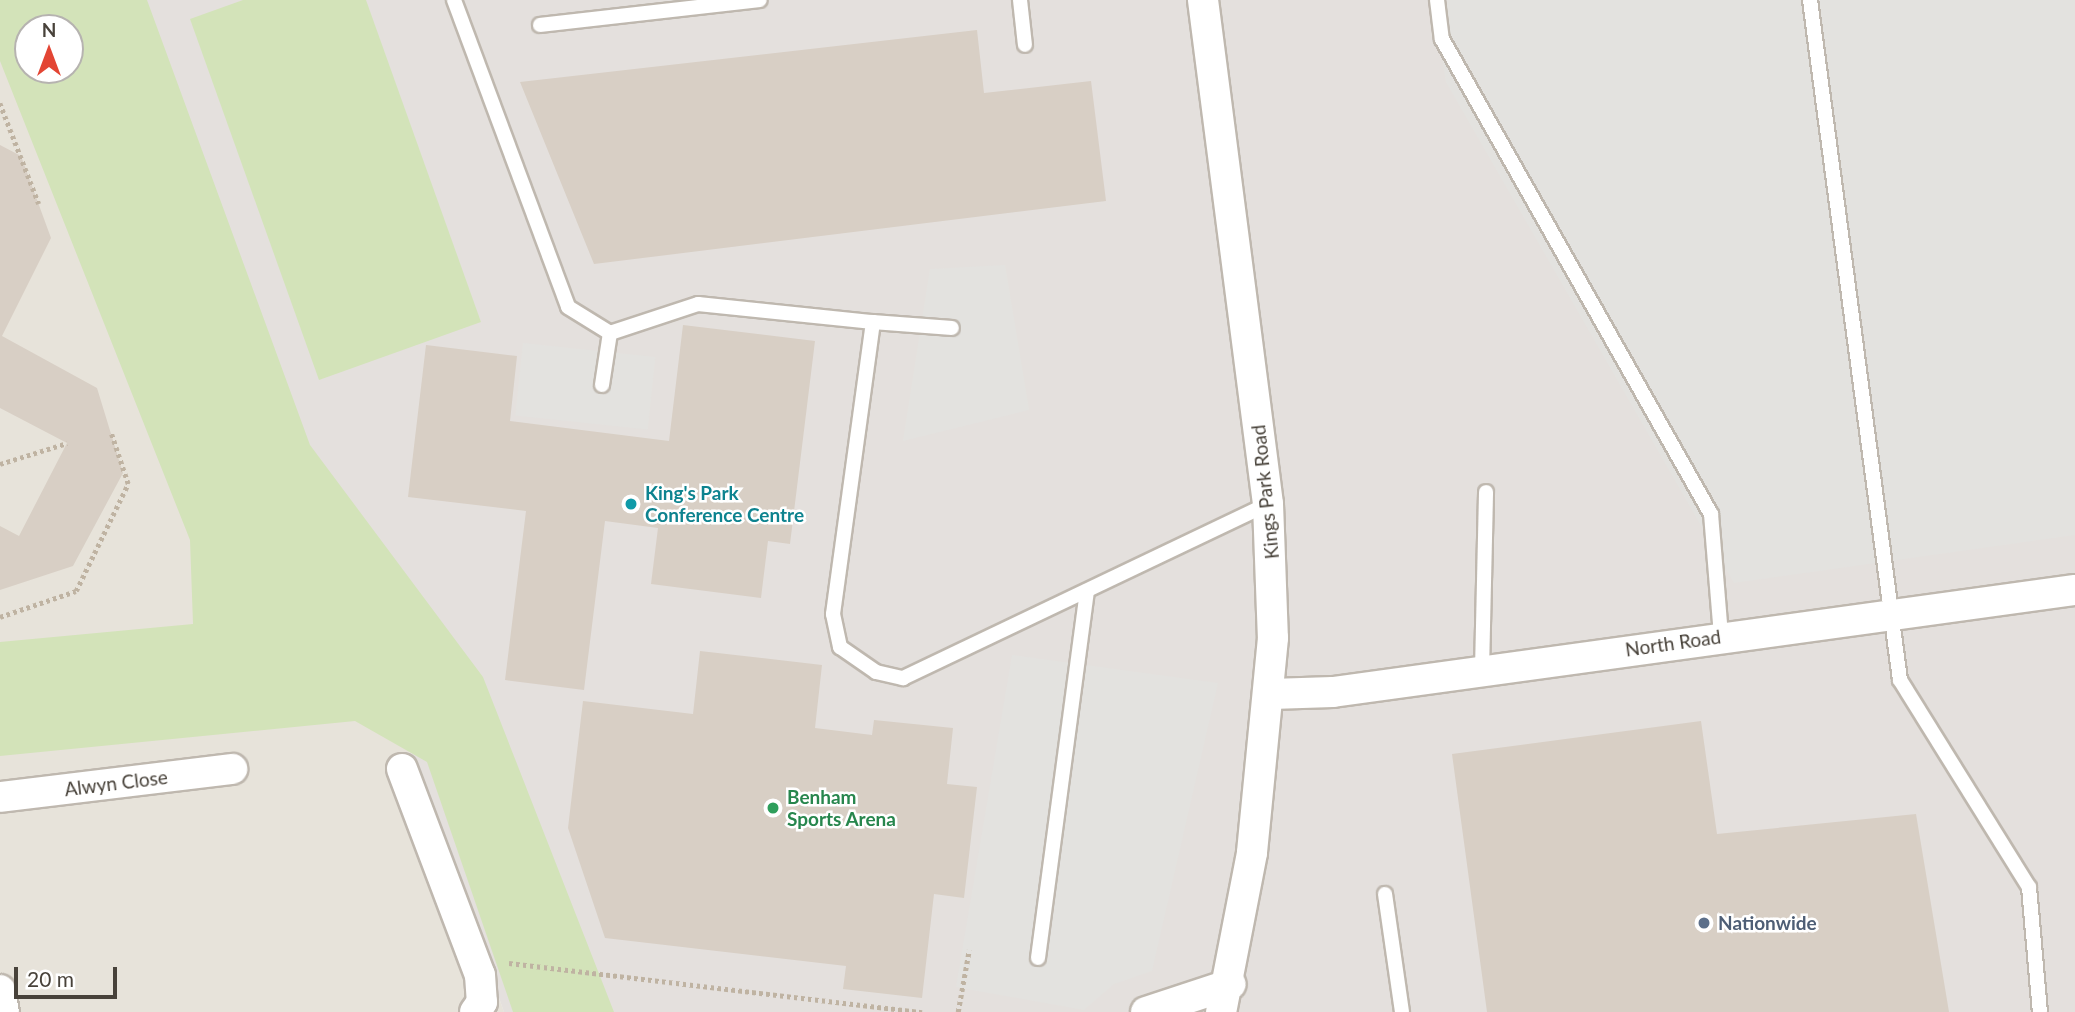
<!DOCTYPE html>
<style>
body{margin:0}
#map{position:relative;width:2075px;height:1012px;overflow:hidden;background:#f4f1ec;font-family:Lato,sans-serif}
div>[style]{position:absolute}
.residential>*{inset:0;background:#e7e3da}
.industrial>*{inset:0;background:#e4e0dd}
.green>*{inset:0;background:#d3e3b9}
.parking>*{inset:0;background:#e3e2df;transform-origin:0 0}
.building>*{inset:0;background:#d8cfc5}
.path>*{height:4.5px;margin-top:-2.25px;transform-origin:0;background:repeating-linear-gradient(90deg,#bfb3a2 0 3.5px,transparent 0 7px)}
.roads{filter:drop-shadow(2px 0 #bfb8af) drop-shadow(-2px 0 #bfb8af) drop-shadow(0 2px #bfb8af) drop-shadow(0 -2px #bfb8af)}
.lane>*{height:14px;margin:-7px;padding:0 7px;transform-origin:7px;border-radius:7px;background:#fff}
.street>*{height:30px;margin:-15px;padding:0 15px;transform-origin:15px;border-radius:15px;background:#fff}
.dots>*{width:19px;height:19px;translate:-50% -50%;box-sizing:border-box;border:4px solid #fff;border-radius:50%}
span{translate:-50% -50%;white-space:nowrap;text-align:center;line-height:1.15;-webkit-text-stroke:5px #fff;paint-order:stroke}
.street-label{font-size:19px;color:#48423a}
.culture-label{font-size:19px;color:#0d838f;font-weight:700}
.left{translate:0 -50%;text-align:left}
.leisure-label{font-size:19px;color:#27864d;font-weight:700}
.service-label{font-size:19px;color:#4e5e75;font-weight:700}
.north{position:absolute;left:14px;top:14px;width:70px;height:70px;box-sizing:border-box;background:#fff;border:2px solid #b6b3b0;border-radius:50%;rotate:0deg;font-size:19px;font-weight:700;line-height:28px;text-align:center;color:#48423a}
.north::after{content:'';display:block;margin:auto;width:24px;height:32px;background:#e34534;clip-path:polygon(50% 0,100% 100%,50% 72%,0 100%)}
.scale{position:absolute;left:14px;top:967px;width:103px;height:32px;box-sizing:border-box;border:4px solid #48423a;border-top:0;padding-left:9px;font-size:21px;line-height:24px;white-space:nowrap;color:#48423a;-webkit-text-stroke:5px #fff;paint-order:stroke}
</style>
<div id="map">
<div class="residential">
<div style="clip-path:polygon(evenodd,0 0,141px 0,504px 1012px,0 1012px,0 0,28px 28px,70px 28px,70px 70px,28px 70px,28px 28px)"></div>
</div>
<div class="industrial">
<div style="clip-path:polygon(141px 0,2075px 0,2075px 1012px,504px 1012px)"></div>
</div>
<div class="green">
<div style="clip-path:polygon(evenodd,0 0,147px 0,310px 445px,483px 677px,614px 1012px,513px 1012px,427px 762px,355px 721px,0 756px,0 642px,193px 624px,190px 540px,0 61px,0 0,28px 28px,70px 28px,70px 70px,28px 70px,28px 28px)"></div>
<div style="clip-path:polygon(243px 0,366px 0,481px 322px,319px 380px,190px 19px)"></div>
</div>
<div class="parking">
<div style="clip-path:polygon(1433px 0,2075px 0,2075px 535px,1734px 583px,1446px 82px)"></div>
<div style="clip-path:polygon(1005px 265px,1029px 410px,903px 441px,930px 269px)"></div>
<div style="left:523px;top:343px;width:133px;height:73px;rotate:6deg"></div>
<div style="clip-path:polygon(1012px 655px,1218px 683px,1152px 971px,1114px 984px,1084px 1010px,956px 987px)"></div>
</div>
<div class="building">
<div style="clip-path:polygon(977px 30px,984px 93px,1091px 81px,1106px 201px,594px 264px,520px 82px)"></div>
<div style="clip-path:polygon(0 145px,21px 156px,51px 238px,2px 336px,97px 388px,123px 473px,73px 566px,0 590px,0 526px,19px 536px,67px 443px,0 408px)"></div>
<div style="clip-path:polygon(683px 325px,815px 341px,790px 544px,768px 541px,761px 598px,651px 584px,658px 528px,605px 521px,584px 690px,505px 680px,526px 511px,408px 497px,426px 345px,517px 356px,510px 421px,669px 441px)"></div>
<div style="clip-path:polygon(700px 651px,822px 665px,815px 728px,872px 735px,874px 720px,953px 728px,947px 784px,977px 787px,964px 898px,934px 894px,922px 998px,843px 989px,846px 966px,605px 938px,568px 828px,583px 701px,693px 714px)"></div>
<div style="clip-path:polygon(1701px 721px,1717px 834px,1916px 814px,1949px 1012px,1487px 1012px,1452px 754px)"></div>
</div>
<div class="path">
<div style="left:0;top:103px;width:108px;rotate:68.9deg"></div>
<div style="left:0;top:464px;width:70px;rotate:-17.4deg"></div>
<div style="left:0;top:617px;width:80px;rotate:-18.9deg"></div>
<div style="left:76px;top:591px;width:119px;rotate:-64.1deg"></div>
<div style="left:128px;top:484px;width:54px;rotate:-108.4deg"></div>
<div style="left:509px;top:963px;width:416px;rotate:6.8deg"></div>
<div style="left:958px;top:1012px;width:63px;rotate:-79.9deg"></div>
</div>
<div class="roads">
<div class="lane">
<div style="left:454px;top:0;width:327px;rotate:69.6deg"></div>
<div style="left:568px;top:307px;width:49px;rotate:31.8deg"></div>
<div style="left:610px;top:333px;width:93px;rotate:-18.2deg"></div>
<div style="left:698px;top:304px;width:176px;rotate:5.9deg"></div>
<div style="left:873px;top:322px;width:295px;rotate:97.8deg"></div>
<div style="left:833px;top:614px;width:34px;rotate:78deg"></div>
<div style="left:840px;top:647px;width:44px;rotate:34.8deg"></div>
<div style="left:876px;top:672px;width:28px;rotate:13deg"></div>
<div style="left:903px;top:678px;width:404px;rotate:-25.5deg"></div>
<div style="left:1020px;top:0;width:45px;rotate:83.7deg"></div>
<div style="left:1437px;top:0;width:39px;rotate:83deg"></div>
<div style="left:1442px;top:39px;width:546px;rotate:60.48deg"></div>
<div style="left:1711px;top:514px;width:122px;rotate:85.3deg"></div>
<div style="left:1810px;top:0;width:686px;rotate:82.46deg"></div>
<div style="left:1900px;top:680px;width:244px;rotate:58.1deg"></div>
<div style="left:2029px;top:887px;width:125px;rotate:85deg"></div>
<div style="left:540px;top:25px;width:221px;rotate:-6.5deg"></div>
<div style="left:873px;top:322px;width:79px;rotate:4.3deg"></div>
<div style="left:602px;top:385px;width:53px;rotate:-81.3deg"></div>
<div style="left:1482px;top:670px;width:178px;rotate:-88.7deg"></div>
<div style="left:1385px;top:894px;width:119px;rotate:81.8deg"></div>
<div style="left:1038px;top:958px;width:370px;rotate:-82.4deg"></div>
</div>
<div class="street">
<div style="left:1203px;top:0;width:508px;rotate:82.65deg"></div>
<div style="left:1268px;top:504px;width:134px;rotate:87.9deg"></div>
<div style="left:1273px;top:638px;width:216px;rotate:95.6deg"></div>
<div style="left:1252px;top:853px;width:162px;rotate:101deg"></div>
<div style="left:1271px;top:694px;width:62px;rotate:-1.8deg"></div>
<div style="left:1333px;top:692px;width:749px;rotate:-7.83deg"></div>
<div style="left:402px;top:769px;width:220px;rotate:69.3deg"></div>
<div style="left:480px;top:975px;width:27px;rotate:86deg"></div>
<div style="left:482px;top:1002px;width:12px;rotate:125deg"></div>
<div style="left:0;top:797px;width:234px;rotate:-6.9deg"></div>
<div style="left:0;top:990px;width:22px;rotate:80deg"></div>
<div style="left:1146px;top:1012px;width:89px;rotate:-18.2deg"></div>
</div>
</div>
<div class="dots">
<div style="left:631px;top:504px;background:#0f9aa8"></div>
<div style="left:773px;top:808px;background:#2e9e5b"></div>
<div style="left:1704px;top:923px;background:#5c6f8a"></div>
</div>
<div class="street-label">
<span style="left:1265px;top:492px;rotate:-96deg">Kings Park Road</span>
<span style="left:1673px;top:643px;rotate:-8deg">North Road</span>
<span style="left:116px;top:783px;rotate:-7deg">Alwyn Close</span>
</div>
<div class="culture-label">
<span class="left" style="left:645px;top:504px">King's Park<br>Conference Centre</span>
</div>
<div class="leisure-label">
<span class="left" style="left:787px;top:808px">Benham<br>Sports Arena</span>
</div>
<div class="service-label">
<span class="left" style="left:1718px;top:923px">Nationwide</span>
</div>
<div class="north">N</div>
<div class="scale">20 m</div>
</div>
